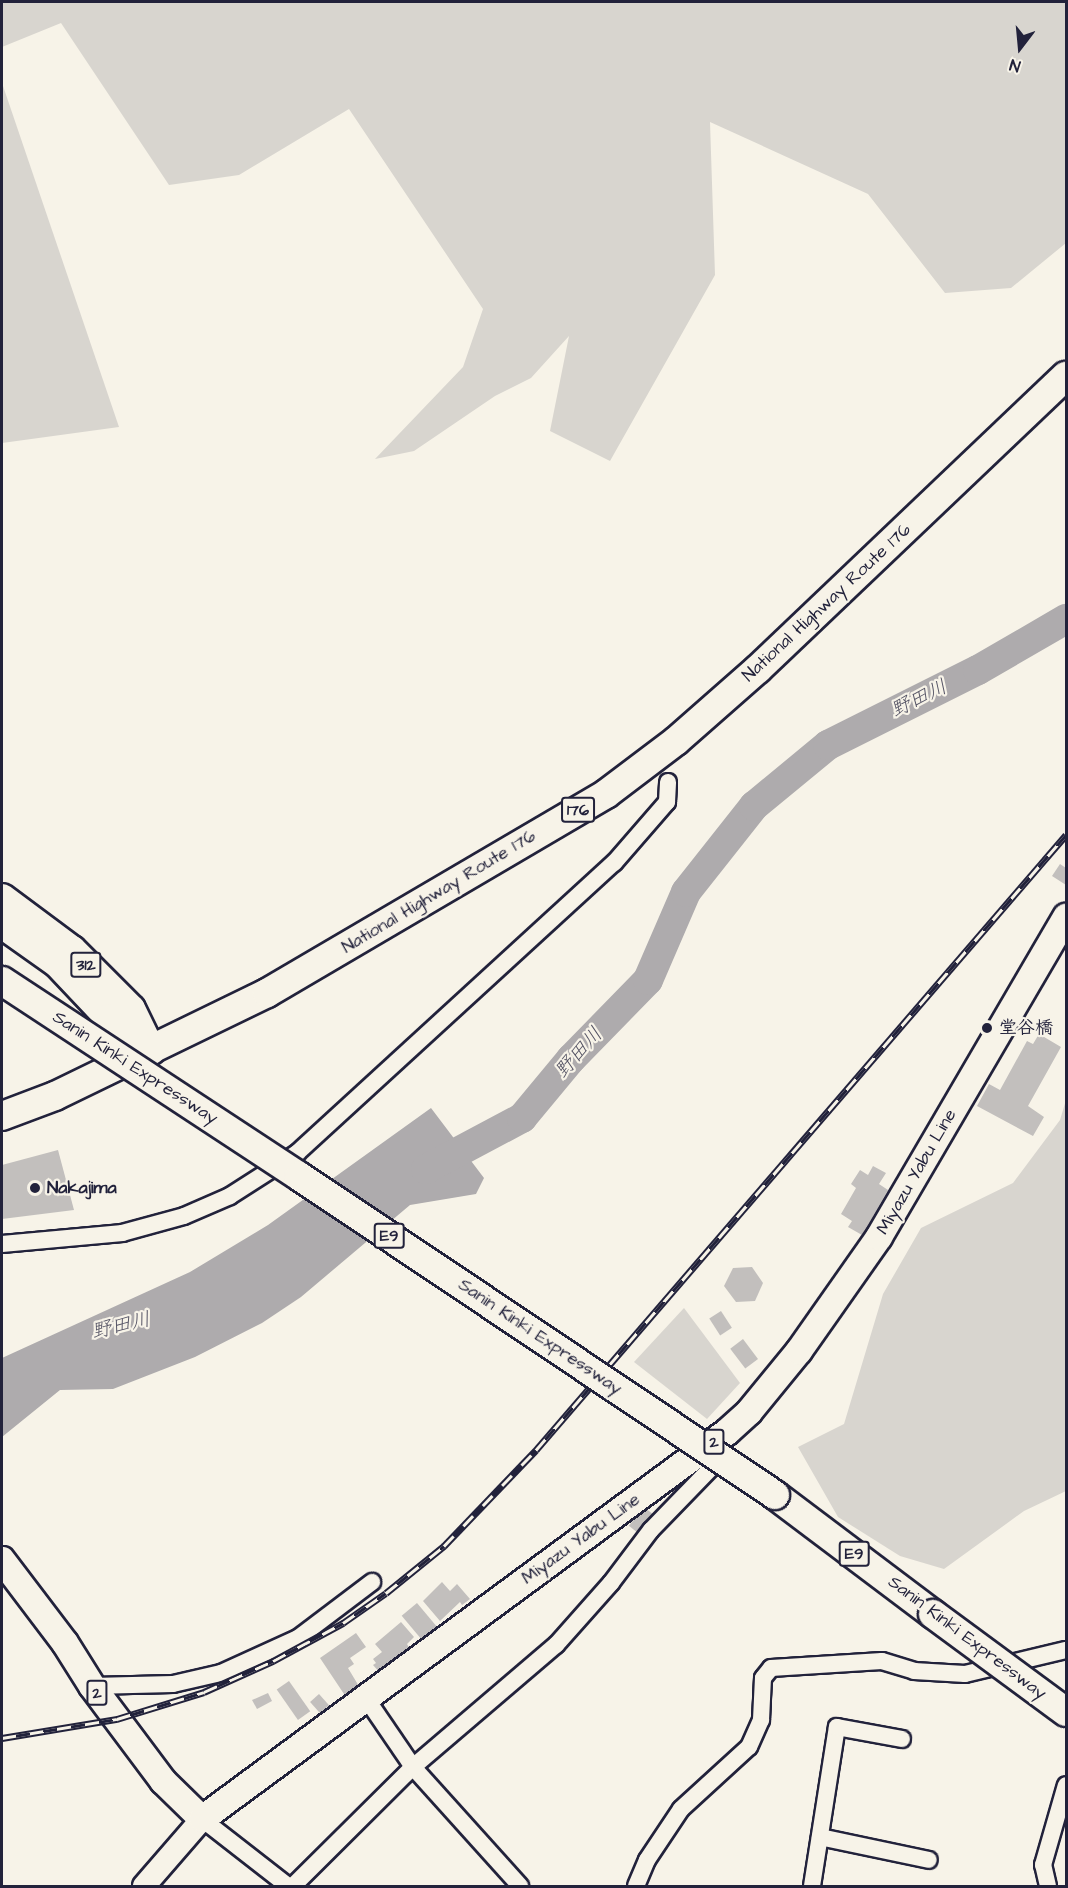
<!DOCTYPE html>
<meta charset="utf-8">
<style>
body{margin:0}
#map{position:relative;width:1068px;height:1888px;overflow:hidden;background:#f7f3e8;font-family:"Architects Daughter","Klee One",sans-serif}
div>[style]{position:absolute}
.green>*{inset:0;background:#d8d5cf}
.water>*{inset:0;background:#aeabad}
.river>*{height:30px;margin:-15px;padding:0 15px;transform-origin:15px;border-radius:15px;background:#aeabad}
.building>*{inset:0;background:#c2bfbd;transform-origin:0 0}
.roads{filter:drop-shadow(2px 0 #22223b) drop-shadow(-2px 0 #22223b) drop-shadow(0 2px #22223b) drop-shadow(0 -2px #22223b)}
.street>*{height:16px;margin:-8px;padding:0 8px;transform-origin:8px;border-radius:8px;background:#f7f3e8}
.secondary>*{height:22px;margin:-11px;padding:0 11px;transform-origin:11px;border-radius:11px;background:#f7f3e8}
.primary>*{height:26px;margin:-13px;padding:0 13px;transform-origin:13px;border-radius:13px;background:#f7f3e8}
.highway>*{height:28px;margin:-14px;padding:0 14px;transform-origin:14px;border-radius:14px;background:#f7f3e8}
.rail>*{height:7px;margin-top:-3.5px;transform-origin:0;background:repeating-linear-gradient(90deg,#f7f3e8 0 14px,#22223b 0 28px);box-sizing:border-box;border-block:2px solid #22223b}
.bridges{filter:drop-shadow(2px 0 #22223b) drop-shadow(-2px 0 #22223b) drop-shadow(0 2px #22223b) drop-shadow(0 -2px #22223b)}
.highway-bridge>*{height:28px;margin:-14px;padding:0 14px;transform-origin:14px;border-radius:14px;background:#f7f3e8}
.dots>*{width:16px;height:16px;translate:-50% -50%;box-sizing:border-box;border:3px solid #f7f3e8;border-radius:50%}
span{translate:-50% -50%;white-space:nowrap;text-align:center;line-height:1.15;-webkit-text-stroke:4.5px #f7f3e8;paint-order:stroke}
.shield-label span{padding:2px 4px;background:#f7f3e8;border:2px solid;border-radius:4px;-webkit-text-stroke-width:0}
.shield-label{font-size:16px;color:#22223b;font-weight:700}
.street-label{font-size:18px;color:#22223b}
.poi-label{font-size:18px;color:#22223b;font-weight:700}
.left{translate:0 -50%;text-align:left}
.water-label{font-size:20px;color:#535263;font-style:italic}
.frame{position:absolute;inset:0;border:3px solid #22223b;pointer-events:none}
.north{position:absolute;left:990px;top:18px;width:60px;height:60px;-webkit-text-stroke:4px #f7f3e8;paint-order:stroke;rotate:196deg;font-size:16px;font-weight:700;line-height:24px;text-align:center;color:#22223b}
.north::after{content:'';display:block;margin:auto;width:21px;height:27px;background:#22223b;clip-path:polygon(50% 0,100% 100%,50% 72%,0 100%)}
</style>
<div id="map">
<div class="green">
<div style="clip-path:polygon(2px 2px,1066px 2px,1066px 243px,1011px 288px,945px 293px,868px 194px,710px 122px,715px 275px,610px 461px,550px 431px,569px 336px,531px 378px,495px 396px,414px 451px,375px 459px,463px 367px,483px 309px,349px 109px,239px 175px,169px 185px,61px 23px,2px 47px)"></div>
<div style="clip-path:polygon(2px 83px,119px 427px,2px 443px)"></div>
<div style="clip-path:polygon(1066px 1100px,1066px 1491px,1024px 1511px,944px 1569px,900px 1556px,838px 1517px,798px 1447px,844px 1424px,883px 1294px,921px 1228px,1013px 1183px,1060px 1120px)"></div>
<div style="clip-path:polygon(684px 1308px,740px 1383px,707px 1419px,634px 1362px)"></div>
</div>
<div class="water">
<div style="clip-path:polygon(431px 1108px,484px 1178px,476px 1194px,410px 1205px,301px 1297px,262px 1323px,195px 1357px,113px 1389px,60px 1390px,2px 1437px,2px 1358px,190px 1272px,268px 1225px)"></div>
</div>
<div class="river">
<div style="left:426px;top:1169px;width:109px;rotate:-28deg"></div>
<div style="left:522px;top:1118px;width:77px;rotate:-50.3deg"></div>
<div style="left:571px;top:1059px;width:110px;rotate:-45.7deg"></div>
<div style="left:648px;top:980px;width:96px;rotate:-66.6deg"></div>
<div style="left:686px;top:892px;width:110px;rotate:-51.7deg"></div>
<div style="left:754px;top:806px;width:96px;rotate:-39.5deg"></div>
<div style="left:828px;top:745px;width:168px;rotate:-26.6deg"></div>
<div style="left:978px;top:670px;width:102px;rotate:-30.1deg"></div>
</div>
<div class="building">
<div style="clip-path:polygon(1060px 864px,1066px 868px,1066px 885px,1052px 876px)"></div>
<div style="clip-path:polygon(1039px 1034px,1061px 1047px,1028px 1106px,1044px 1117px,1033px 1136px,977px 1106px,989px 1084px,1000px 1090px,1027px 1041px,1033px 1044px)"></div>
<div style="clip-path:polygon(58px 1150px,74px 1210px,2px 1219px,2px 1165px)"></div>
<div style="clip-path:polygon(873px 1166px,886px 1173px,879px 1184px,888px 1190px,862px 1235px,848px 1227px,852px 1221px,841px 1214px,856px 1188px,851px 1184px,860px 1170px,868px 1175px)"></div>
<div style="clip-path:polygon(752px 1267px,763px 1283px,755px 1301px,736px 1302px,724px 1286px,733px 1268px)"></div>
<div style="left:721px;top:1311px;width:20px;height:14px;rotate:57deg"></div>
<div style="left:743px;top:1339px;width:25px;height:16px;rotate:53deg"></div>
<div style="left:644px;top:1507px;width:14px;height:24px;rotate:39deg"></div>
<div style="clip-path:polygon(442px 1582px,450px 1591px,457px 1584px,470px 1599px,462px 1605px,460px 1602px,440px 1621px,423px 1601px)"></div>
<div style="left:417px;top:1603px;width:31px;height:20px;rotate:50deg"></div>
<div style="clip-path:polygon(401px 1622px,414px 1637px,407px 1644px,410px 1649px,380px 1673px,373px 1665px,376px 1663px,373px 1659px,382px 1652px,375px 1644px)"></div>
<div style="clip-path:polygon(356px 1633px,366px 1647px,350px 1658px,354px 1664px,348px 1668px,360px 1688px,346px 1697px,320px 1658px)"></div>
<div style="left:289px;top:1681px;width:37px;height:15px;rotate:55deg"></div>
<div style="clip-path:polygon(268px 1693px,272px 1701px,257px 1709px,252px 1700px)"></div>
<div style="left:319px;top:1694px;width:15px;height:12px;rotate:48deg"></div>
</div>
<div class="roads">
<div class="street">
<div style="left:2px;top:1244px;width:121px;rotate:-5.2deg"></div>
<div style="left:122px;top:1233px;width:64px;rotate:-15.3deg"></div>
<div style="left:184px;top:1216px;width:50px;rotate:-23.5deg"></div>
<div style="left:230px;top:1196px;width:80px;rotate:-32.7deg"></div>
<div style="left:297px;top:1153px;width:430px;rotate:-42.5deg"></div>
<div style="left:614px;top:863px;width:81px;rotate:-49deg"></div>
<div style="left:667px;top:802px;width:20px;rotate:-87deg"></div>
<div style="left:92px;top:1686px;width:81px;rotate:-1.4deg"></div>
<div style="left:173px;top:1684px;width:49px;rotate:-12.9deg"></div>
<div style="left:221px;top:1673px;width:85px;rotate:-24.4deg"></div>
<div style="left:298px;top:1638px;width:93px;rotate:-37.1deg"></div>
<div style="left:366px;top:1698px;width:83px;rotate:55.7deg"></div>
<div style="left:413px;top:1767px;width:160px;rotate:48deg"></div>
<div style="left:202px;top:1819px;width:109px;rotate:37.9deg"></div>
<div style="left:820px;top:1837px;width:111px;rotate:11.9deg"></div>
<div style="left:293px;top:1886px;width:169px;rotate:-44.8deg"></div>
<div style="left:413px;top:1767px;width:188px;rotate:-40.5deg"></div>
<div style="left:556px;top:1645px;width:83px;rotate:-48.4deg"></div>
<div style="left:611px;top:1583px;width:66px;rotate:-53deg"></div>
<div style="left:651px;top:1530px;width:86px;rotate:-45.9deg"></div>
<div style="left:711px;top:1468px;width:21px;rotate:-65deg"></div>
<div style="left:636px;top:1886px;width:28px;rotate:-67deg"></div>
<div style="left:647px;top:1860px;width:61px;rotate:-56.3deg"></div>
<div style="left:681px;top:1809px;width:92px;rotate:-42.4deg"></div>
<div style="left:749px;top:1747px;width:30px;rotate:-66deg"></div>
<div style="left:761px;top:1720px;width:42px;rotate:-87.3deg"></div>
<div style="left:763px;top:1678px;width:13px;rotate:-51deg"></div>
<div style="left:771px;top:1668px;width:111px;rotate:-3.6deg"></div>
<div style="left:882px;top:1661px;width:34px;rotate:17deg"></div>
<div style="left:914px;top:1671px;width:51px;rotate:3.4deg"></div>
<div style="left:965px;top:1674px;width:104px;rotate:-13.4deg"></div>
<div style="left:812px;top:1886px;width:161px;rotate:-81.1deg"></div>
<div style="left:837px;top:1727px;width:66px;rotate:10.5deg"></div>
<div style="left:1048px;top:1886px;width:22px;rotate:-103deg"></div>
<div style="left:1043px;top:1865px;width:83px;rotate:-74deg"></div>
</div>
<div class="secondary">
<div style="left:144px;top:1886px;width:89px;rotate:-49.1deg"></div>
</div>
<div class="primary">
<div style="left:2px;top:1560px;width:104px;rotate:52.8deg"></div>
<div style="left:65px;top:1643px;width:51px;rotate:57.9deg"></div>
<div style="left:92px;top:1686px;width:119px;rotate:53.2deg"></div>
<div style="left:163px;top:1781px;width:54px;rotate:44.3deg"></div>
<div style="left:202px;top:1819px;width:652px;rotate:-36.4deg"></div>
<div style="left:727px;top:1432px;width:30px;rotate:-42deg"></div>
<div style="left:749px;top:1412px;width:79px;rotate:-50.7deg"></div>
<div style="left:799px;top:1351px;width:139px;rotate:-54.9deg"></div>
<div style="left:879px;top:1237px;width:371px;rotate:-59.7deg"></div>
</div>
<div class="highway">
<div style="left:2px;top:898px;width:87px;rotate:36.6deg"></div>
<div style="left:72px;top:950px;width:83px;rotate:45deg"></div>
<div style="left:131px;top:1009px;width:46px;rotate:64deg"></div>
<div style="left:2px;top:924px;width:67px;rotate:35.3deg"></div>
<div style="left:57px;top:963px;width:76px;rotate:46.6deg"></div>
<div style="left:109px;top:1018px;width:48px;rotate:37.3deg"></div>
<div style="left:2px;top:1116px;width:57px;rotate:-20.7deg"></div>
<div style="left:55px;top:1096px;width:236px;rotate:-25.9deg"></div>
<div style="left:267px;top:993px;width:393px;rotate:-30.4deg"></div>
<div style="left:606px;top:794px;width:88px;rotate:-37.1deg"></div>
<div style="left:676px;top:741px;width:109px;rotate:-41.3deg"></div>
<div style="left:758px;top:669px;width:425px;rotate:-43.6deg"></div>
<div style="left:775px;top:1495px;width:198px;rotate:37deg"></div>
</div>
</div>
<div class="rail">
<div style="left:2px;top:1738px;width:117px;rotate:-9.4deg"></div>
<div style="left:117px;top:1719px;width:91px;rotate:-17.2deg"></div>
<div style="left:204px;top:1692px;width:76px;rotate:-24.2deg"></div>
<div style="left:273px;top:1661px;width:80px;rotate:-28.5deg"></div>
<div style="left:343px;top:1623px;width:52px;rotate:-34.9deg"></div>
<div style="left:386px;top:1593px;width:75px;rotate:-39deg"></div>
<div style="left:444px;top:1546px;width:133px;rotate:-46.2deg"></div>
<div style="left:536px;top:1450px;width:812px;rotate:-49.25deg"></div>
</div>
<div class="bridges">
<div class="highway-bridge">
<div style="left:2px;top:981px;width:355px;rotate:33.3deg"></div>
<div style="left:299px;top:1176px;width:573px;rotate:33.83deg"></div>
<div style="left:933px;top:1614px;width:165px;rotate:36.4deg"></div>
</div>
</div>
<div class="dots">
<div style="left:987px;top:1028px;background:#22223b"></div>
<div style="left:35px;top:1188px;background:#22223b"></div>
</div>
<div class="shield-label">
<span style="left:578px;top:810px">176</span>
<span style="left:86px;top:965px">312</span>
<span style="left:389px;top:1236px">E9</span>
<span style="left:714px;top:1442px">2</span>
<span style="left:854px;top:1554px">E9</span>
<span style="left:97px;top:1693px">2</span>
</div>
<div class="street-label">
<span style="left:827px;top:603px;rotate:-43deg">National Highway Route 176</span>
<span style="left:439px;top:892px;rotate:-31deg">National Highway Route 176</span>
<span style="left:135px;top:1068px;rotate:33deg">Sanin Kinki Expressway</span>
<span style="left:917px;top:1172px;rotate:-60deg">Miyazu Yabu Line</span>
<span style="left:540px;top:1337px;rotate:34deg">Sanin Kinki Expressway</span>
<span style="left:581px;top:1539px;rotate:-36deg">Miyazu Yabu Line</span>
<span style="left:967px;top:1638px;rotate:37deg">Sanin Kinki Expressway</span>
</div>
<div class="poi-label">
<span class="left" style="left:999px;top:1028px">堂谷橋</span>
<span class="left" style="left:47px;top:1188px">Nakajima</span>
</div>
<div class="water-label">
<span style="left:919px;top:699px;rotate:-26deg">野田川</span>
<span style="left:579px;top:1053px;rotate:-48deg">野田川</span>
<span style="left:121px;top:1326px;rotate:-13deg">野田川</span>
</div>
<div class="frame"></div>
<div class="north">N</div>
</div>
